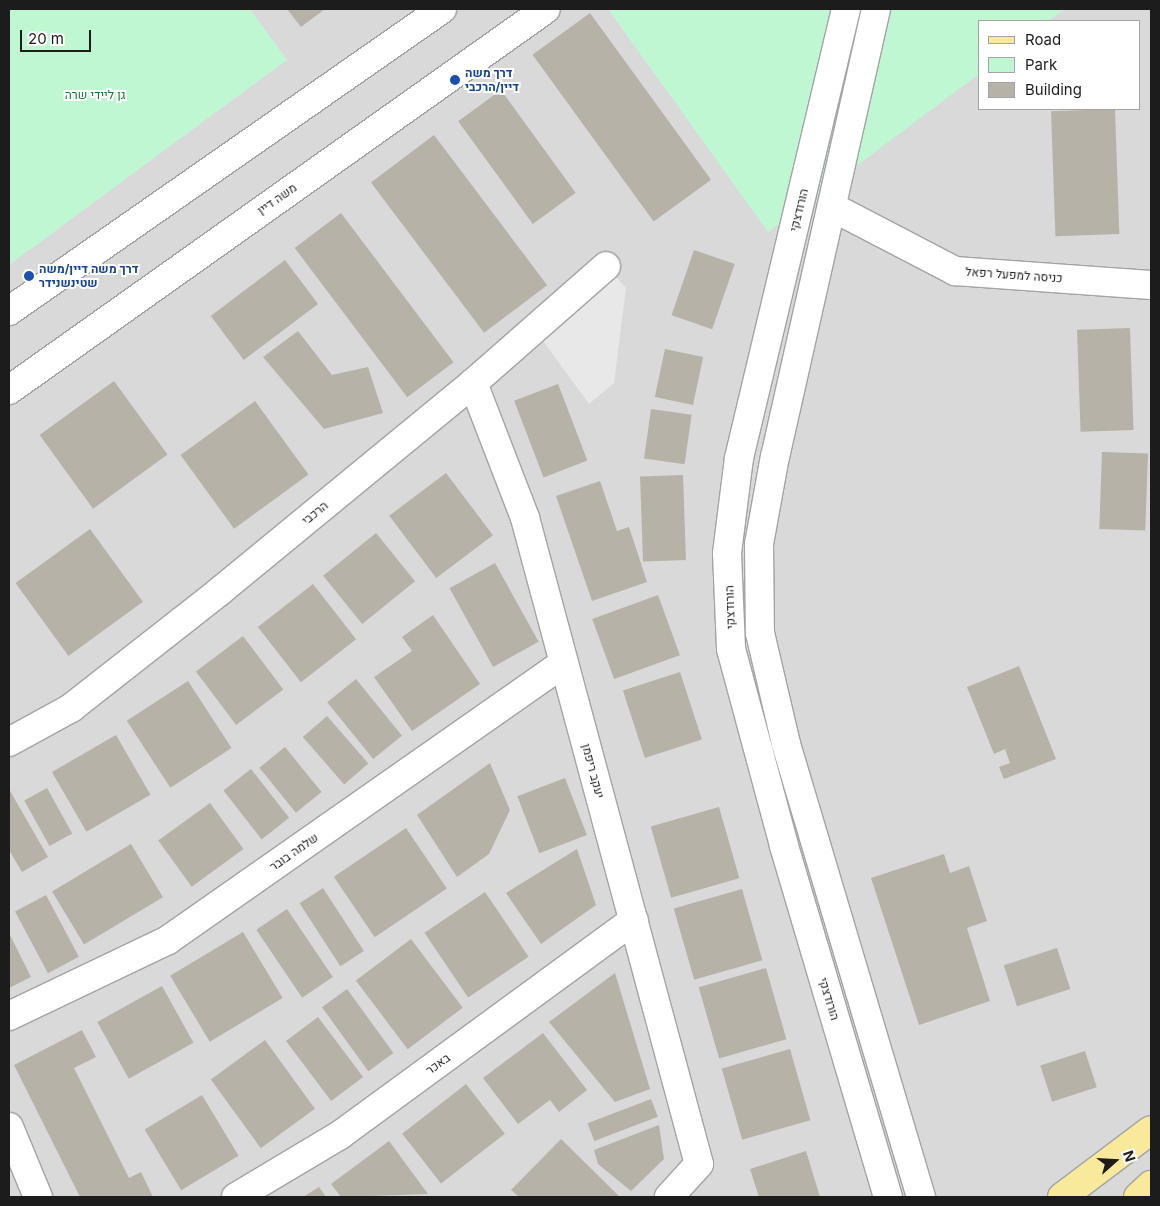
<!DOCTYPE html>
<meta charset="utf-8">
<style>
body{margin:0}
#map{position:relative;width:1160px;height:1206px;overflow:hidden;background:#edece2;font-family:Inter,Heebo,sans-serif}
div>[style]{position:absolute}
.residential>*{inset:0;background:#dad9d9}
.park>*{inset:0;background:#bff7d2}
.parking>*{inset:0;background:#e8e8e8}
.building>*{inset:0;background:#b6b2a7;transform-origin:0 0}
.roads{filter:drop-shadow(1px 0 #a3a3a3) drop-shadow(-1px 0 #a3a3a3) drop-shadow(0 1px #a3a3a3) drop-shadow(0 -1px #a3a3a3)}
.minor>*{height:28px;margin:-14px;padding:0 14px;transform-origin:14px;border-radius:14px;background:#fff}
.major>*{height:28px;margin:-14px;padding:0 14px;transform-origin:14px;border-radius:14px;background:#f9e99b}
.dots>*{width:14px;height:14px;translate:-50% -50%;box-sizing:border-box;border:2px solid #fff;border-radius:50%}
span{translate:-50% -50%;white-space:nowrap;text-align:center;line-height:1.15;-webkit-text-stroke:4px #fff;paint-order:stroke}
.transit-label{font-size:12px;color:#164399;font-weight:700}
.left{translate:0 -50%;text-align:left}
.park-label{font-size:12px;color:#0e7532}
.street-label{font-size:12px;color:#1c1c1c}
.frame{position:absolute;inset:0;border:10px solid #1c1c1c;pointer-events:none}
.legend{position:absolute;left:978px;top:20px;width:162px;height:90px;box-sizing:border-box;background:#fff;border:1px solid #a4a4a4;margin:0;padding:6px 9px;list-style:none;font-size:15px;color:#1c1c1c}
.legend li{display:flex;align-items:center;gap:10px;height:25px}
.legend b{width:25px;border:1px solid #a4a4a4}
.north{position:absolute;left:1090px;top:1136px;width:50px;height:50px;-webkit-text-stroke:4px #fff;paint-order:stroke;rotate:71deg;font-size:14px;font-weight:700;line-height:20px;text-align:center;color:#1c1c1c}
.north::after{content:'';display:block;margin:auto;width:18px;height:22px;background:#1c1c1c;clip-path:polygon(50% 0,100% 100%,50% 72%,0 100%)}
.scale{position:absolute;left:20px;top:30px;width:71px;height:22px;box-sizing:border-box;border:2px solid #1c1c1c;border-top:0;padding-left:6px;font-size:15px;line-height:18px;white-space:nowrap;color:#1c1c1c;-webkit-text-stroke:4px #fff;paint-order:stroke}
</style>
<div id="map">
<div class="residential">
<div style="clip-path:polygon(evenodd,9px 9px,1151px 9px,1151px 1197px,9px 1197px,9px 9px,979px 21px,1139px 21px,1139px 109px,979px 109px,979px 21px)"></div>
</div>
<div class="park">
<div style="clip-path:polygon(9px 9px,250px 9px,287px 60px,9px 265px)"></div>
<div style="clip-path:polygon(608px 9px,1065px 9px,1048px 21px,979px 21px,979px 74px,768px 232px)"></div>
</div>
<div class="parking">
<div style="clip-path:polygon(606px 266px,626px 288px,614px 383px,589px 404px,533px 327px)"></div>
</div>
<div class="building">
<div style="clip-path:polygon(287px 9px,325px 9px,301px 27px)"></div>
<div style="left:590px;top:13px;width:206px;height:71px;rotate:54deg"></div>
<div style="left:501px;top:90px;width:127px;height:53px;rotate:54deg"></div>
<div style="left:1115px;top:109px;width:125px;height:64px;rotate:88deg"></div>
<div style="left:434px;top:135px;width:188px;height:79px;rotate:53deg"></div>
<div style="left:341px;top:213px;width:187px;height:58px;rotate:53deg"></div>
<div style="left:694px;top:250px;width:43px;height:69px;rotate:19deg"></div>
<div style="left:285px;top:260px;width:55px;height:93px;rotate:53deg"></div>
<div style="left:1130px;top:328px;width:102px;height:53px;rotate:88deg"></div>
<div style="clip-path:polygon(298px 331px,332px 375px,368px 367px,383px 413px,324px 429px,263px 357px)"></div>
<div style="left:665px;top:349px;width:39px;height:49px;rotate:12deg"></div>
<div style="left:114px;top:381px;width:91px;height:92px;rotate:54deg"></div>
<div style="left:558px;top:384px;width:82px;height:47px;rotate:69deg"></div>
<div style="left:255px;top:401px;width:91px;height:92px;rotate:54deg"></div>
<div style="left:651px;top:409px;width:41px;height:50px;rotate:8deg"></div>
<div style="left:1102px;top:452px;width:46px;height:77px;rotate:2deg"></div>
<div style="left:446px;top:473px;width:78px;height:71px;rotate:53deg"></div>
<div style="left:683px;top:475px;width:85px;height:43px;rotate:88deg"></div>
<div style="clip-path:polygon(600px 481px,617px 531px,629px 527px,647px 582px,592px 601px,556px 496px)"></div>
<div style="left:90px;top:529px;width:90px;height:92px;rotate:54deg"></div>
<div style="left:376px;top:533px;width:62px;height:68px;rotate:51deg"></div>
<div style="left:495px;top:563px;width:90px;height:52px;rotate:61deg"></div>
<div style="left:313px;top:584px;width:70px;height:70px;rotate:52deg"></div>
<div style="left:658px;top:595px;width:64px;height:70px;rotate:70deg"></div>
<div style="clip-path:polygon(433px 615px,480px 684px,412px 731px,374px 677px,412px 651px,402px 637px)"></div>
<div style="left:243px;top:636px;width:67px;height:59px;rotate:53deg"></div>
<div style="clip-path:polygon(1019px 666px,1056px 759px,1004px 779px,999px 767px,1010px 763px,1005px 749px,994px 754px,967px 687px)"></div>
<div style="left:680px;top:672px;width:71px;height:60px;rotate:72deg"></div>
<div style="left:356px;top:679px;width:73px;height:37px;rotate:51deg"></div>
<div style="left:188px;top:681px;width:80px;height:73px;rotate:57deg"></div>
<div style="left:327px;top:716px;width:63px;height:32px;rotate:49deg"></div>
<div style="left:116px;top:735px;width:69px;height:74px;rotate:60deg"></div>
<div style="left:285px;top:747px;width:58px;height:33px;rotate:51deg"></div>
<div style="clip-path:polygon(490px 763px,510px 810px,489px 854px,457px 877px,417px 815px)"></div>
<div style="left:251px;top:769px;width:62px;height:35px;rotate:52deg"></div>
<div style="left:565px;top:778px;width:61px;height:51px;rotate:69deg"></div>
<div style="left:47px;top:788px;width:52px;height:26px;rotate:61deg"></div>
<div style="clip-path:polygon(9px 789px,48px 857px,22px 872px,9px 850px)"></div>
<div style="left:210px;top:803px;width:57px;height:64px;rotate:54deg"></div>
<div style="left:719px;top:807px;width:74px;height:71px;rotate:74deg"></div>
<div style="left:406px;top:828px;width:73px;height:87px;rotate:56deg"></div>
<div style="left:131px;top:844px;width:62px;height:92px;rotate:59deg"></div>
<div style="clip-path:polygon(577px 849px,596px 905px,541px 944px,506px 893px)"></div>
<div style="clip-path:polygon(944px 854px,950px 873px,969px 866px,987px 921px,967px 928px,990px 1001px,919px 1025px,871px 878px)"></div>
<div style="left:323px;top:888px;width:75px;height:28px;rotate:57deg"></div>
<div style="left:742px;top:889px;width:74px;height:71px;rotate:74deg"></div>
<div style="left:485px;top:892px;width:78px;height:73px;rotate:56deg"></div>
<div style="left:46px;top:895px;width:70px;height:35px;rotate:62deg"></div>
<div style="left:287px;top:909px;width:82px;height:37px;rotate:56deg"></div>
<div style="left:243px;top:932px;width:77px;height:85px;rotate:59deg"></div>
<div style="clip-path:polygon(9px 933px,31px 977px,9px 988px)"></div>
<div style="left:411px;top:939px;width:86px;height:69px;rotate:53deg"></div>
<div style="left:1057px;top:948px;width:43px;height:56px;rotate:72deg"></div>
<div style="left:766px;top:968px;width:74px;height:70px;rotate:74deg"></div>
<div style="clip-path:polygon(615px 973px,650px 1089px,615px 1102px,549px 1022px)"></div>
<div style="left:162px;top:986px;width:65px;height:74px;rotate:61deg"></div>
<div style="left:347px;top:989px;width:79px;height:31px;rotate:54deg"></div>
<div style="left:318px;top:1017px;width:75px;height:40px;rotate:53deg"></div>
<div style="clip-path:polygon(82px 1030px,96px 1057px,74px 1068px,129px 1178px,141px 1172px,153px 1197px,80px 1197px,14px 1065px)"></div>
<div style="clip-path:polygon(543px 1033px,587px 1090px,559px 1112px,550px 1100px,518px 1124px,483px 1078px)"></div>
<div style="left:265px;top:1040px;width:85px;height:67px;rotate:54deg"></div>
<div style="left:790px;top:1049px;width:74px;height:71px;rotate:74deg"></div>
<div style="left:1085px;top:1051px;width:38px;height:47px;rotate:72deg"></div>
<div style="left:466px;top:1084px;width:63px;height:81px;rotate:52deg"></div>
<div style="left:202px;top:1095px;width:71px;height:67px;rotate:59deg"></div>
<div style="left:651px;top:1099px;width:19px;height:68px;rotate:69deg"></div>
<div style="clip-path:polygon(659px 1125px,664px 1159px,631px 1191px,598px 1164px,594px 1150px)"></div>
<div style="clip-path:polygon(561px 1139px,620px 1197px,519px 1197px,511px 1190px)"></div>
<div style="clip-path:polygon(389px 1141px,428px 1194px,341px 1197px,331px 1184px)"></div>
<div style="clip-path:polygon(806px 1151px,820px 1197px,759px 1197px,750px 1169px)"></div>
<div style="clip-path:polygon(319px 1187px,326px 1197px,303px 1197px)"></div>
</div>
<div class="roads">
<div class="minor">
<div style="left:846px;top:9px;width:462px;rotate:103.4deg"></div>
<div style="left:739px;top:458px;width:96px;rotate:97.2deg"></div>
<div style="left:727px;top:553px;width:96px;rotate:87.6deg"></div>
<div style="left:731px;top:649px;width:204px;rotate:74.9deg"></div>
<div style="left:784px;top:846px;width:366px;rotate:73.5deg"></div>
<div style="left:876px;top:9px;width:458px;rotate:102.7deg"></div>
<div style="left:775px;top:456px;width:89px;rotate:100.3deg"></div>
<div style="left:759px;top:544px;width:89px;rotate:89.4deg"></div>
<div style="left:760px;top:633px;width:114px;rotate:76.8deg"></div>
<div style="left:786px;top:744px;width:473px;rotate:73.4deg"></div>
<div style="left:832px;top:207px;width:139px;rotate:27.5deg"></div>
<div style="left:955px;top:271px;width:196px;rotate:4.1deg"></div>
<div style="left:9px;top:311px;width:528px;rotate:-34.89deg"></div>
<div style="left:473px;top:383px;width:145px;rotate:68.9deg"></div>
<div style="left:525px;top:518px;width:669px;rotate:74.93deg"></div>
<div style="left:699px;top:1164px;width:45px;rotate:132.3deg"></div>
<div style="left:9px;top:390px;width:658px;rotate:-35.36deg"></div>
<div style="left:9px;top:742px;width:71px;rotate:-28.7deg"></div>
<div style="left:71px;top:708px;width:189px;rotate:-38.1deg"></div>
<div style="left:220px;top:591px;width:328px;rotate:-39.4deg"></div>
<div style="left:473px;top:383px;width:177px;rotate:-41.3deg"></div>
<div style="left:9px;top:1016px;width:176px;rotate:-25.5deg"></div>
<div style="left:168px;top:940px;width:483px;rotate:-35deg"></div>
<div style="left:9px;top:1127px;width:76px;rotate:67.5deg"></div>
<div style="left:236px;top:1197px;width:121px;rotate:-30.8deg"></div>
<div style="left:340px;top:1135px;width:364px;rotate:-36.2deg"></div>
</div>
<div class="major">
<div style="left:1062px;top:1197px;width:111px;rotate:-37deg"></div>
<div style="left:1138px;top:1197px;width:18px;rotate:-43deg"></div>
</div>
</div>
<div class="dots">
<div style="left:455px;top:80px;background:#1a4fb4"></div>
<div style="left:29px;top:276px;background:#1a4fb4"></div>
</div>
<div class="transit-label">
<span class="left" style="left:465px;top:80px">דרך משה<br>דיין/הרכבי</span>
<span class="left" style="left:39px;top:276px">דרך משה דיין/משה<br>שטינשנידר</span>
</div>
<div class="park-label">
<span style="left:95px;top:95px">גן ליידי שרה</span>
</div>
<div class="street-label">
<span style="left:277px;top:199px;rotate:-35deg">משה דיין</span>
<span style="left:799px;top:210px;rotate:-76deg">הורודצקי</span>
<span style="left:1014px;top:275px;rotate:4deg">כניסה למפעל רפאל</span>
<span style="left:315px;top:513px;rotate:-39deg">הרכבי</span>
<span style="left:730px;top:607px;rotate:-92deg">הורודצקי</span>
<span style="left:593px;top:771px;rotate:75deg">יעקב ריפמן</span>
<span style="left:294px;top:852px;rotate:-35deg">שלמה בובר</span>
<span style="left:829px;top:999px;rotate:73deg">הורודצקי</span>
<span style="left:438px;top:1064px;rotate:-36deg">באכר</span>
</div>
<div class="frame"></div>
<ul class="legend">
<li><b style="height:6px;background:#f9e99b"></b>Road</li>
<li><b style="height:14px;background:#bff7d2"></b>Park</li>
<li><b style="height:14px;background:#b6b2a7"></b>Building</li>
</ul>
<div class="north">N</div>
<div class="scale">20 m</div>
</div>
